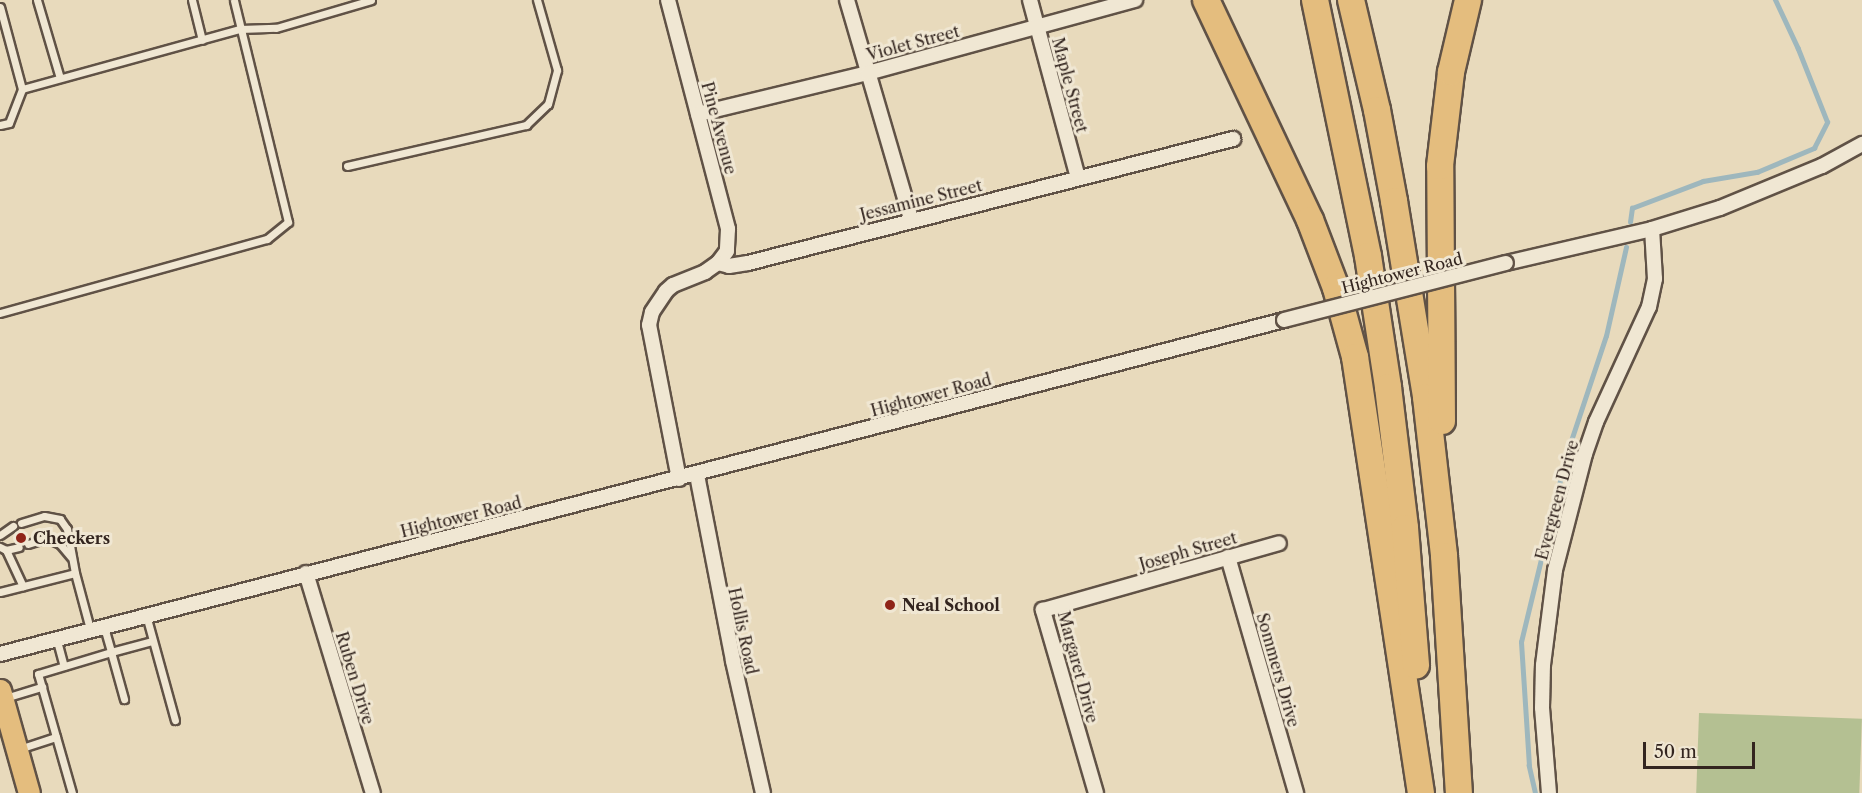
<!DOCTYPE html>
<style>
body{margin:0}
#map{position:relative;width:1862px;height:793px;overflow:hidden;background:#e8dabc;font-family:"Libre Caslon Text",serif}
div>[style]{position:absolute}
.green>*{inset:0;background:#b4c092;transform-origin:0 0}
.stream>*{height:4.5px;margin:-2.25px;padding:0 2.25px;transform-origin:2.25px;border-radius:2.25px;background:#9eb7bd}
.roads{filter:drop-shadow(2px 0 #605246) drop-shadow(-2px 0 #605246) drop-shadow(0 2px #605246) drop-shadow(0 -2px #605246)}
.service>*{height:7px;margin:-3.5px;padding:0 3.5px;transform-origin:3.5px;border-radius:3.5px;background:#f0e7d3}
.minor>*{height:14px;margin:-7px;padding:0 7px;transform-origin:7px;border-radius:7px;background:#f0e7d3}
.primary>*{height:21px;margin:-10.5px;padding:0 10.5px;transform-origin:10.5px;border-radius:10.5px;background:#e4bd7e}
.motorway>*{height:26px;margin:-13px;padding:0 13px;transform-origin:13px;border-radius:13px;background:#e4bd7e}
.bridges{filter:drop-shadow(2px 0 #605246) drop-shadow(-2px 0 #605246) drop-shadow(0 2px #605246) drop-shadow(0 -2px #605246)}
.minor-bridge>*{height:14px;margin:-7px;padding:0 7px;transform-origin:7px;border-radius:7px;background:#f0e7d3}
.dots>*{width:16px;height:16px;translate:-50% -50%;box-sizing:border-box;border:3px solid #f0e7d3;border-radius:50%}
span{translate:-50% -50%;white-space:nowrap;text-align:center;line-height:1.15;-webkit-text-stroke:6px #f0e7d3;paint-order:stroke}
.street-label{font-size:16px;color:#33251f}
.poi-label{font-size:16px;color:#33251f;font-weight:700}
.left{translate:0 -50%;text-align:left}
.scale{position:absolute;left:1643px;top:742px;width:112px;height:27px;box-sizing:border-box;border:3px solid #33251f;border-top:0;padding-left:8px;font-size:18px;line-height:21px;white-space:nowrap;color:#33251f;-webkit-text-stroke:4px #f0e7d3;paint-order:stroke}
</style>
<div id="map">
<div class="green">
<div style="left:1699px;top:713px;width:163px;height:80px;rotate:2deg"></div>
</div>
<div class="stream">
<div style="left:1630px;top:222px;width:14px;rotate:-82deg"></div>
<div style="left:1632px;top:208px;width:76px;rotate:-20.8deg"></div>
<div style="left:1703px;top:181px;width:55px;rotate:-9.5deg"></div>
<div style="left:1757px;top:172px;width:62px;rotate:-22.8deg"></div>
<div style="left:1814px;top:148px;width:29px;rotate:-63deg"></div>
<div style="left:1827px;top:122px;width:79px;rotate:-111.7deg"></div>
<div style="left:1798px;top:49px;width:54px;rotate:-115.1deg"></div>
<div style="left:1535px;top:793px;width:28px;rotate:-103deg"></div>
<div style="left:1529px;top:766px;width:124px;rotate:-93.7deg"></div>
<div style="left:1521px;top:642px;width:191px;rotate:-76.4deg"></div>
<div style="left:1566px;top:456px;width:126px;rotate:-71.6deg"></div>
<div style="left:1606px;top:336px;width:91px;rotate:-77.3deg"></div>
</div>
<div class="roads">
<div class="service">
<div style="left:37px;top:0;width:81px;rotate:73.6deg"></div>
<div style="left:192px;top:0;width:41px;rotate:76deg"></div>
<div style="left:0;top:7px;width:85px;rotate:75deg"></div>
<div style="left:0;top:125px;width:9px;rotate:-13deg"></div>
<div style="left:9px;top:123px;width:36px;rotate:-69deg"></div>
<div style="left:22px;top:89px;width:226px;rotate:-15.4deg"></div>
<div style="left:240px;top:29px;width:36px;rotate:-2deg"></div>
<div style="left:276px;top:28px;width:99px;rotate:-16.4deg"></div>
<div style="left:347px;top:166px;width:184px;rotate:-12.9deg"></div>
<div style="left:526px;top:125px;width:30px;rotate:-44deg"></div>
<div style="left:548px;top:104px;width:35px;rotate:-75deg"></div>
<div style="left:557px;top:70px;width:73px;rotate:-105.9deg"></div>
<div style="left:0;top:313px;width:277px;rotate:-15.5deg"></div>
<div style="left:267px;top:239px;width:27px;rotate:-39deg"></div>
<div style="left:288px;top:222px;width:228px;rotate:-103.7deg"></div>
<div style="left:0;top:535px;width:16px;rotate:-35deg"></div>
<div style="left:28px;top:544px;width:20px;rotate:-18deg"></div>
<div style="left:47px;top:538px;width:14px;rotate:25deg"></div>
<div style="left:60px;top:544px;width:17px;rotate:50deg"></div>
<div style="left:0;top:547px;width:7px;rotate:27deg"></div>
<div style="left:6px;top:550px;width:40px;rotate:65deg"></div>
<div style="left:6px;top:550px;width:13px;rotate:-13deg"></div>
<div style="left:75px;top:573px;width:58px;rotate:75deg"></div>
<div style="left:0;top:592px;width:77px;rotate:-14.2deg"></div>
<div style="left:75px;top:573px;width:45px;rotate:-100.3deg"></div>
<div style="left:67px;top:529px;width:12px;rotate:-125deg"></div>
<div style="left:60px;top:519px;width:16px;rotate:-169deg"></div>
<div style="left:44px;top:516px;width:24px;rotate:163deg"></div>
<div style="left:146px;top:615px;width:109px;rotate:74.6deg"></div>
<div style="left:104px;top:627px;width:26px;rotate:74deg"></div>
<div style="left:111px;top:652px;width:42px;rotate:-15deg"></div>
<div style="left:56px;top:637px;width:30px;rotate:75deg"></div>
<div style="left:5px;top:698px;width:39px;rotate:-17deg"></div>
<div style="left:19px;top:749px;width:39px;rotate:-18deg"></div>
<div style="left:72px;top:793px;width:124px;rotate:-105.9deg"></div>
<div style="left:38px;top:674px;width:76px;rotate:-16.8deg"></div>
<div style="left:111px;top:652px;width:49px;rotate:74.5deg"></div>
</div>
<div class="minor">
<div style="left:668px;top:0;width:237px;rotate:75.3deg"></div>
<div style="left:728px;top:229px;width:22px;rotate:93deg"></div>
<div style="left:727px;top:251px;width:15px;rotate:127deg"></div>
<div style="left:847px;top:0;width:228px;rotate:73.7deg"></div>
<div style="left:1030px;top:0;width:184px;rotate:74.9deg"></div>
<div style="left:698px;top:114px;width:175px;rotate:-13.6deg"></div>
<div style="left:868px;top:73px;width:277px;rotate:-15.3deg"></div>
<div style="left:1506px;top:263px;width:150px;rotate:-13.1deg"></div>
<div style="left:1652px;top:229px;width:71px;rotate:-17.2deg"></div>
<div style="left:1720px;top:208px;width:110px;rotate:-22.4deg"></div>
<div style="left:1822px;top:166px;width:46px;rotate:-28.8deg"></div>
<div style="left:697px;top:475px;width:189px;rotate:79deg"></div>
<div style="left:733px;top:661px;width:135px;rotate:77.2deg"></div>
<div style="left:679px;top:479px;width:157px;rotate:-101deg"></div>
<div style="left:649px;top:325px;width:13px;rotate:-77deg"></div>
<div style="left:652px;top:312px;width:25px;rotate:-56deg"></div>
<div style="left:666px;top:291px;width:9px;rotate:-41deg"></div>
<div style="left:673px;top:285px;width:35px;rotate:-22deg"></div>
<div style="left:705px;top:272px;width:16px;rotate:-35deg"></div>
<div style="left:718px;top:263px;width:11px;rotate:15deg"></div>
<div style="left:729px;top:266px;width:19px;rotate:-9deg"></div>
<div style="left:748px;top:263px;width:501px;rotate:-14.34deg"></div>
<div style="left:1228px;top:557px;width:246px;rotate:73.9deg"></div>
<div style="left:306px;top:573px;width:230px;rotate:73.1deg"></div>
<div style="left:0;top:654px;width:1327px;rotate:-14.58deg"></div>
<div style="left:1096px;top:793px;width:191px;rotate:-106.2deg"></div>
<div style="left:1043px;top:610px;width:245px;rotate:-15.8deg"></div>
<div style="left:1549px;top:793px;width:85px;rotate:-94.7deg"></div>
<div style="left:1542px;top:708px;width:43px;rotate:-88.7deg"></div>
<div style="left:1543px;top:665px;width:96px;rotate:-82.8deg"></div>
<div style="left:1555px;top:570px;width:120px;rotate:-75.5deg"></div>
<div style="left:1585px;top:454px;width:34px;rotate:-71deg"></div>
<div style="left:1596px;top:422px;width:127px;rotate:-65.3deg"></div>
<div style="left:1649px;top:307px;width:29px;rotate:-78deg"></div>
<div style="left:1655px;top:279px;width:50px;rotate:-93.4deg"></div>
</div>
<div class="primary">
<div style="left:0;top:690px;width:107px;rotate:74.3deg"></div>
</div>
<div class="motorway">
<div style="left:1206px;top:0;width:243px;rotate:64.7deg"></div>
<div style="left:1310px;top:220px;width:73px;rotate:69.1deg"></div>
<div style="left:1336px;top:288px;width:72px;rotate:74.6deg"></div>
<div style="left:1355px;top:357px;width:441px;rotate:81.4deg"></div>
<div style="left:1315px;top:0;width:261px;rotate:78.3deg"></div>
<div style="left:1368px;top:256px;width:133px;rotate:81.3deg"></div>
<div style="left:1388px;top:387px;width:142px;rotate:83.1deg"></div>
<div style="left:1405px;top:528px;width:138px;rotate:85.4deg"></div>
<div style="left:1351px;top:0;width:113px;rotate:76.7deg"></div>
<div style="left:1377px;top:110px;width:93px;rotate:79.4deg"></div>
<div style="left:1394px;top:201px;width:199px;rotate:80.7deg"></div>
<div style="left:1426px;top:397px;width:160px;rotate:83.5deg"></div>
<div style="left:1444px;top:556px;width:237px;rotate:86.4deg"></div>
<div style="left:1442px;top:421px;width:255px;rotate:-90.4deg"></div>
<div style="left:1440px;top:166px;width:95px;rotate:-83.3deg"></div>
<div style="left:1451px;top:72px;width:74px;rotate:-76.7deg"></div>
</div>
</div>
<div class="bridges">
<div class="minor-bridge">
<div style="left:1284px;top:320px;width:229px;rotate:-14.4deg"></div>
</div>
</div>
<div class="dots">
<div style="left:21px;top:538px;background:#8f2418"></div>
<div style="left:890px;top:605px;background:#8f2418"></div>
</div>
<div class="street-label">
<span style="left:913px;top:43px;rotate:-15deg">Violet Street</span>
<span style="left:1070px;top:85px;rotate:75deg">Maple Street</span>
<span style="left:719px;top:128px;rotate:75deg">Pine Avenue</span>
<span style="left:921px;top:200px;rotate:-14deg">Jessamine Street</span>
<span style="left:1402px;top:273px;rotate:-14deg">Hightower Road</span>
<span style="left:931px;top:395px;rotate:-15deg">Hightower Road</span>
<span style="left:1557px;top:500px;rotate:-75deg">Evergreen Drive</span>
<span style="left:461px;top:517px;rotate:-14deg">Hightower Road</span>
<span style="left:1188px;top:551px;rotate:-16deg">Joseph Street</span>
<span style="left:743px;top:631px;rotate:78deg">Hollis Road</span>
<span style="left:1078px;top:667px;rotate:75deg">Margaret Drive</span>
<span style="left:1278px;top:670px;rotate:74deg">Sommers Drive</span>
<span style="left:355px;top:678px;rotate:73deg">Ruben Drive</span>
</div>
<div class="poi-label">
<span class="left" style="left:33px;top:538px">Checkers</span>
<span class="left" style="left:902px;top:605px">Neal School</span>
</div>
<div class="scale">50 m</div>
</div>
